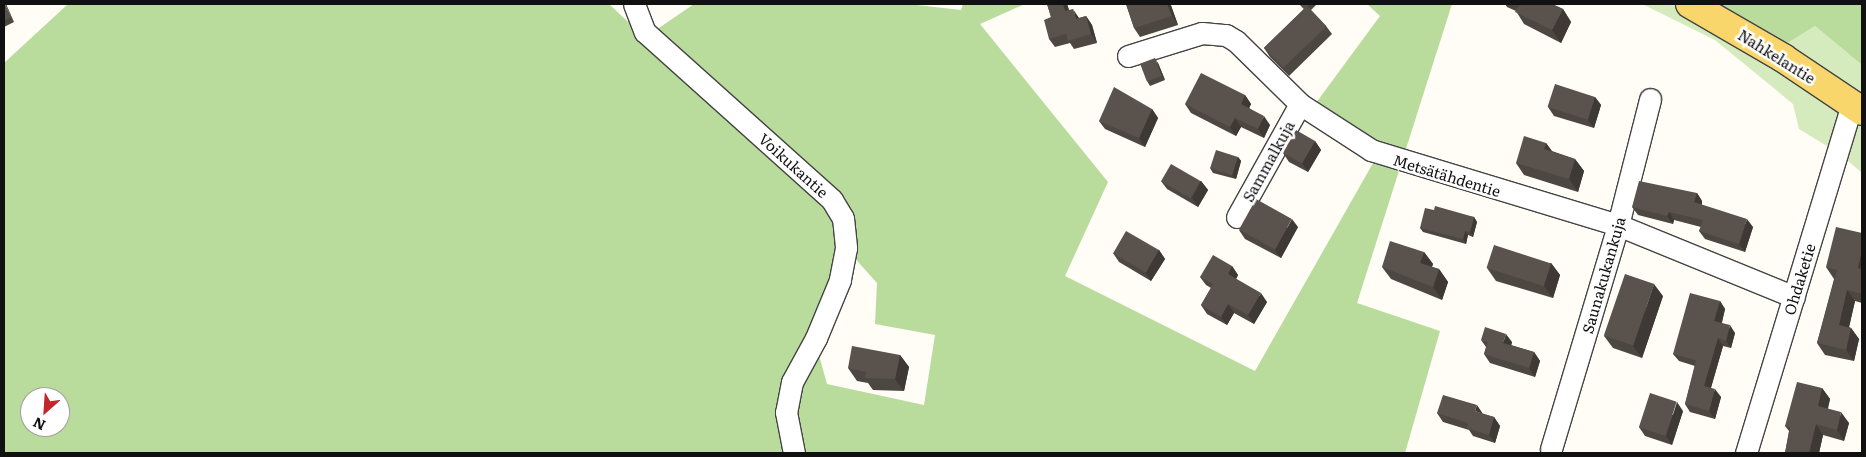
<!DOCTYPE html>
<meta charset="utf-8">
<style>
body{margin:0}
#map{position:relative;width:1866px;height:457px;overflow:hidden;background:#fffdf5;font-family:Literata,serif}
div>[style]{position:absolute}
.green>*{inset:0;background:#d5ebbd}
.forest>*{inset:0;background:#b9dc9c}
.roads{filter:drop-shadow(1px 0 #444) drop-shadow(-1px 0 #444) drop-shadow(0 1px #444) drop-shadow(0 -1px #444)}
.minor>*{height:21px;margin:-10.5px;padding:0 10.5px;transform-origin:10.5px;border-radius:10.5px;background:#fff}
.major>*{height:28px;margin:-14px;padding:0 14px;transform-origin:14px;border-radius:14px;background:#f9d66b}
.wall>*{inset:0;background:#4d4742}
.shaded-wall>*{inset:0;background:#3f3936}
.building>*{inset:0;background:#5a524d;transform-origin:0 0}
span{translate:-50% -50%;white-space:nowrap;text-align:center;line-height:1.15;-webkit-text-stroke:5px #fff;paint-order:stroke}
.street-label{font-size:15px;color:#111}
.frame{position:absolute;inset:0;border:5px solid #111;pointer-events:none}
.north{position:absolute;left:20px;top:387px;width:50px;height:50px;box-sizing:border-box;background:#fff;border:1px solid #a0a0a0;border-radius:50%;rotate:206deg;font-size:14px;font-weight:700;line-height:20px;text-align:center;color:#111}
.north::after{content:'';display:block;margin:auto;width:18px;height:22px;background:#c4262e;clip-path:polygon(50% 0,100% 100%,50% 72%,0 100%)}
</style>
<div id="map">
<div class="green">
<div style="clip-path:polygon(1642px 4px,1715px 4px,1786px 44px,1815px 26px,1862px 65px,1862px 173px,1840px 154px,1799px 129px,1793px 104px,1715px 40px)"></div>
</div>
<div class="forest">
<div style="clip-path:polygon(evenodd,68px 4px,609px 4px,839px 220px,835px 280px,787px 382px,789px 453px,4px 453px,4px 63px,68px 4px,30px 397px,60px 397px,60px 427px,30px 427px,30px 397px)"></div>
<div style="clip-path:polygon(694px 4px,908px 4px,961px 10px,963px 4px,1025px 4px,980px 24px,1108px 182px,1065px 276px,1255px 371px,1381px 149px,1313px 107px,1380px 16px,1367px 4px,1452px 4px,1357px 303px,1440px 331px,1405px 453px,799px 453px,791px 412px,817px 348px,827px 384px,924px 405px,935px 335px,875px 324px,877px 283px,851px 254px,850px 219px,653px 32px)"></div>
<div style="clip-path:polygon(1715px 4px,1862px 4px,1862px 65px,1815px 26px,1786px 44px)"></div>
</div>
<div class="roads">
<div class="minor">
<div style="left:634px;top:4px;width:30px;rotate:69deg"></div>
<div style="left:645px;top:32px;width:251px;rotate:41.9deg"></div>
<div style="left:832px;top:200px;width:21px;rotate:59deg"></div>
<div style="left:843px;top:218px;width:30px;rotate:84deg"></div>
<div style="left:846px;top:248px;width:33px;rotate:101deg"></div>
<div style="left:840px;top:280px;width:63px;rotate:112.5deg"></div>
<div style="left:816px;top:338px;width:50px;rotate:118.6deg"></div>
<div style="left:792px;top:382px;width:31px;rotate:101deg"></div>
<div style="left:786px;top:412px;width:42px;rotate:79deg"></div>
<div style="left:1128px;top:56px;width:77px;rotate:-17.3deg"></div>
<div style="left:1202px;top:33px;width:24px;rotate:5deg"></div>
<div style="left:1226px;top:35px;width:12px;rotate:31deg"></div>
<div style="left:1236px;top:41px;width:90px;rotate:44.5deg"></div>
<div style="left:1300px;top:104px;width:85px;rotate:32.9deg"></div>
<div style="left:1371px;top:150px;width:258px;rotate:16.9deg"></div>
<div style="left:1618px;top:225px;width:190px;rotate:22.2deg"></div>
<div style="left:1237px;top:217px;width:129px;rotate:-60.9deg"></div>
<div style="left:1551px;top:449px;width:234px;rotate:-73.3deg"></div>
<div style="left:1618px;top:225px;width:130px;rotate:-75.7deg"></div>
<div style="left:1746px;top:453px;width:365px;rotate:-73.1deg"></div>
</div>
<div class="major">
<div style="left:1690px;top:4px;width:108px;rotate:30.1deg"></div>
<div style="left:1783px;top:58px;width:95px;rotate:33.9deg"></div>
</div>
</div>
<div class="wall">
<div style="clip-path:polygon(4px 4px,14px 22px,4px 27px)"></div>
<div style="clip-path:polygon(1047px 4px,1067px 4px,1069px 10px,1079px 18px,1086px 16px,1092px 25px,1097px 43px,1074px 49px,1070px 43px,1055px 47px,1049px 39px,1051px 17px)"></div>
<div style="clip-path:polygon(1126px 4px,1170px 4px,1178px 25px,1140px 37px,1134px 28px)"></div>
<div style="clip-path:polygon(1299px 4px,1317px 4px,1311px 10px,1326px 26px,1332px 34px,1289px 76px,1270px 57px,1264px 48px,1304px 9px)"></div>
<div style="clip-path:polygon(1505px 4px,1552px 4px,1563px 9px,1571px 22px,1561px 43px,1524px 24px,1516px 11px,1507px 7px)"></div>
<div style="clip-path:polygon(1158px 63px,1165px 80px,1150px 86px,1147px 81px)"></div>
<div style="clip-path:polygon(1245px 95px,1251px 104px,1249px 108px,1270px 125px,1264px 138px,1241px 127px,1236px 136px,1191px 113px,1185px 104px)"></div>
<div style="clip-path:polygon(1595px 97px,1601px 105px,1594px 128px,1554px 116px,1548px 107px)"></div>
<div style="clip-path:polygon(1152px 109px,1158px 118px,1145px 147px,1105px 129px,1099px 121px)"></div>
<div style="clip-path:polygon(1315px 141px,1321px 150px,1308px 172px,1289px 162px,1283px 153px)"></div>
<div style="clip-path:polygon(1546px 143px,1552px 151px,1575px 159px,1584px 171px,1578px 192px,1524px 175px,1516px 163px)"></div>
<div style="clip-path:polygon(1238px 157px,1241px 161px,1236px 179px,1213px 173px,1210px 168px)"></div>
<div style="clip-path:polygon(1161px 181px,1201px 181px,1208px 190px,1198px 207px,1167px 189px)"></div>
<div style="clip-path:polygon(1697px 193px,1702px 201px,1702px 205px,1753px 227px,1745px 252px,1705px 239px,1699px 231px,1701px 227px,1674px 220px,1673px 224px,1638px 215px,1632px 207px)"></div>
<div style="clip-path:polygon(1434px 210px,1474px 217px,1477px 222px,1473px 237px,1468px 235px,1466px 244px,1423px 232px,1420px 228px)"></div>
<div style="clip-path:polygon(1298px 227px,1281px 258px,1245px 239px,1239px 230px)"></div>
<div style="clip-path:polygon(1862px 233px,1862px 303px,1855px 301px,1849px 327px,1851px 328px,1859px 339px,1854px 361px,1825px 355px,1817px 343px,1834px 279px,1826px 267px)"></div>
<div style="clip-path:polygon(1159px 250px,1165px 259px,1151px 281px,1119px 262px,1113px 253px)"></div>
<div style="clip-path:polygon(1424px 252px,1433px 264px,1432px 267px,1439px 269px,1448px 282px,1442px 300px,1391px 279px,1382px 267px)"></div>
<div style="clip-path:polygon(1551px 263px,1560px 275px,1553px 298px,1496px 281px,1487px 268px)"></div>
<div style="clip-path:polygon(1232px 266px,1238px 275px,1236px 279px,1267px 302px,1254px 324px,1234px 313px,1227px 325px,1207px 314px,1201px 305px,1211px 288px,1206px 285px,1200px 277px)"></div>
<div style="clip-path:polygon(1663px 296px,1642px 358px,1613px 348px,1604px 336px)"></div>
<div style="clip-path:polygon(1720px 301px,1725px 309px,1722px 323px,1735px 333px,1731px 348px,1723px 346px,1711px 388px,1721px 397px,1715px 419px,1690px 412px,1685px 404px,1695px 366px,1679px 361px,1673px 354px)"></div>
<div style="clip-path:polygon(1481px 340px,1512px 342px,1511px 345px,1534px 352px,1540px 361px,1535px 377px,1490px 363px,1484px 354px,1486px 347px)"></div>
<div style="clip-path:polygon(900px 355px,909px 367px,904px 391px,873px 390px,868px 383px,857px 381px,848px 368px)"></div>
<div style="clip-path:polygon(1822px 388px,1830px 399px,1828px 409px,1849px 423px,1844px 441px,1823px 435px,1819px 453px,1785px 453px,1789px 431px,1785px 426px)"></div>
<div style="clip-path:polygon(1683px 411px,1672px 445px,1645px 436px,1639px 427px)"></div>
<div style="clip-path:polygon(1437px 413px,1483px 414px,1494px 417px,1500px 426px,1495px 443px,1473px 436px,1469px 430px,1443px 422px)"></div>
</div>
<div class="shaded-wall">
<div style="clip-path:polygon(5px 4px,6px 4px,14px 22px,11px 17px)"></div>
<div style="clip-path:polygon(1063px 4px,1067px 4px,1072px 20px,1065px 11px)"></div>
<div style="clip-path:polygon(1167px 4px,1170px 4px,1171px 5px,1178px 25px,1172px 16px)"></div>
<div style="clip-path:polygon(1073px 9px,1079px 18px,1082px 28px,1076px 19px)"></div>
<div style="clip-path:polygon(1563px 9px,1571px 22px,1561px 43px,1552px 30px)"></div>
<div style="clip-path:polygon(1086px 16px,1092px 25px,1097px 43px,1091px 34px)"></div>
<div style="clip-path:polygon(1155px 58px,1158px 63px,1165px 80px,1162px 76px)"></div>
<div style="clip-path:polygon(1245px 95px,1251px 104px,1247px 113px,1241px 104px)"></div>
<div style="clip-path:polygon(1595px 97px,1601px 105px,1594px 128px,1588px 120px)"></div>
<div style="clip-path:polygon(1152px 109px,1158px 118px,1145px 147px,1139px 138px)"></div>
<div style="clip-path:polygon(1264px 116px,1270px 125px,1264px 138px,1258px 129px)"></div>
<div style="clip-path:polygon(1235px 118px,1241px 127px,1236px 136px,1230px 127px)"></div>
<div style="clip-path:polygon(1315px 141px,1321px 150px,1308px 172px,1302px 163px)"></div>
<div style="clip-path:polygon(1546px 143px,1555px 156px,1544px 149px)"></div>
<div style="clip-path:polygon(1238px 157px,1241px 161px,1236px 179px,1232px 175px)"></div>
<div style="clip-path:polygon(1575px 159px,1584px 171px,1578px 192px,1569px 179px)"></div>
<div style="clip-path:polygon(1201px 181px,1208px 190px,1198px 207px,1192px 198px)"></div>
<div style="clip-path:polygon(1697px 193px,1702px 201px,1700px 210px,1694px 202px)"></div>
<div style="clip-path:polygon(1669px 212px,1674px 220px,1673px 224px,1667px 216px)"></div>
<div style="clip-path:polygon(1474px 217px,1477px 222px,1473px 237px,1470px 232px)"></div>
<div style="clip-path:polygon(1292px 219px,1298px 227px,1281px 258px,1275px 250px)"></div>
<div style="clip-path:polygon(1747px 219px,1753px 227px,1745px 252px,1739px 244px)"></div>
<div style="clip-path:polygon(1465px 231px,1468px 235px,1466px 244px,1463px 239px)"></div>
<div style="clip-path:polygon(1159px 250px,1165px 259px,1151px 281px,1145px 272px)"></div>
<div style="clip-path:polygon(1862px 250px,1862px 274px,1858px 268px)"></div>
<div style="clip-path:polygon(1424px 252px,1433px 264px,1429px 275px,1420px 263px)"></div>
<div style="clip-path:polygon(1551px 263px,1560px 275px,1553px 298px,1544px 286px)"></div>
<div style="clip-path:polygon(1232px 266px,1238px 275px,1234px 283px,1228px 274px)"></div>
<div style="clip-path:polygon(1439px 269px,1448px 282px,1442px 300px,1433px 287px)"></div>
<div style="clip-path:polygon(1654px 284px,1663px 296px,1642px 358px,1633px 346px)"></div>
<div style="clip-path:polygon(1847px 290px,1855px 301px,1847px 336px,1839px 325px)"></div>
<div style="clip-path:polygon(1261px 293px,1267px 302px,1254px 324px,1248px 315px)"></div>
<div style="clip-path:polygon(1720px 301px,1725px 309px,1720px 328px,1714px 321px)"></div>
<div style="clip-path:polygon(1228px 304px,1234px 313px,1227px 325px,1221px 317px)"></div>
<div style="clip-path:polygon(1730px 325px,1735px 333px,1731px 348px,1726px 341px)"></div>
<div style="clip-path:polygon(1851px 328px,1859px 339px,1854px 361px,1846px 350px)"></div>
<div style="clip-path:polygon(1506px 334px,1512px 342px,1510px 351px,1503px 343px)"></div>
<div style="clip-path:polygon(1718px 338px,1723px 346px,1709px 394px,1704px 386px)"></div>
<div style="clip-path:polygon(1534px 352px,1540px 361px,1535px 377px,1529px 368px)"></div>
<div style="clip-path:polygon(900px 355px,909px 367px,904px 391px,895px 379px)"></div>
<div style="clip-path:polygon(1822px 388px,1830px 399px,1825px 417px,1818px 406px)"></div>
<div style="clip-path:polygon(1715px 389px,1721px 397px,1715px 419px,1709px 411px)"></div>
<div style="clip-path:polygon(1677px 402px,1683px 411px,1672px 445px,1666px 436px)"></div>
<div style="clip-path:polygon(1477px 405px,1483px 414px,1475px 411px)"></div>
<div style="clip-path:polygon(1841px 412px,1849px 423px,1844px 441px,1837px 430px)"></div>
<div style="clip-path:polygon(1494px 417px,1500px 426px,1495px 443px,1489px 435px)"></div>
<div style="clip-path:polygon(1816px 424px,1823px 435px,1819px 453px,1809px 453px)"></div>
</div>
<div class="building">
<div style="clip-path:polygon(4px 4px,5px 4px,11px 17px,4px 21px)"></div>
<div style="clip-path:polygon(1047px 4px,1063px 4px,1065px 11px,1073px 9px,1076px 19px,1086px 16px,1091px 34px,1068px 41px,1066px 34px,1049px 39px,1044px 20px,1051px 17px)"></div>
<div style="clip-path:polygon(1126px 4px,1167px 4px,1172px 16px,1134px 28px)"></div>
<div style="clip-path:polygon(1300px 4px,1309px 4px,1304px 9px)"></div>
<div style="clip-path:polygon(1516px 4px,1552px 4px,1563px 9px,1552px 30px,1515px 12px,1519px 5px)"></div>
<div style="left:1307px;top:6px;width:28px;height:60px;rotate:46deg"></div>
<div style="left:1155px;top:58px;width:19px;height:16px;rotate:69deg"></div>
<div style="clip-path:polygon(1201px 73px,1245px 95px,1241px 104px,1264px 116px,1258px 129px,1235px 118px,1230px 127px,1185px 104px)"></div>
<div style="left:1555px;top:84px;width:42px;height:24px;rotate:18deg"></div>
<div style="clip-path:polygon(1114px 87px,1152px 109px,1139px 138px,1099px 121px)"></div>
<div style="left:1296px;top:130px;width:22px;height:26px;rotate:30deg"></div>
<div style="clip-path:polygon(1524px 136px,1546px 143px,1544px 149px,1575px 159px,1569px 179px,1516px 163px)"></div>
<div style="left:1216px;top:150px;width:23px;height:19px;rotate:18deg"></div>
<div style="left:1171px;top:164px;width:34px;height:20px;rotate:30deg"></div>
<div style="clip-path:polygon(1639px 181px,1697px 193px,1694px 202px,1747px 219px,1739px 244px,1699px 231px,1703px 220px,1669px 212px,1667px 216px,1632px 207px)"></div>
<div style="left:1256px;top:199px;width:41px;height:35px;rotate:29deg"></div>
<div style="clip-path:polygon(1435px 206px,1474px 217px,1470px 232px,1465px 231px,1463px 239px,1420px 228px,1425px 208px,1434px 210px)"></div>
<div style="clip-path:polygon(1836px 227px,1862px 233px,1862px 250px,1858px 268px,1862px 269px,1862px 294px,1847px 290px,1839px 325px,1851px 328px,1846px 350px,1817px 343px,1837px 270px,1826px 267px)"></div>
<div style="left:1126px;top:231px;width:38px;height:26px;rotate:30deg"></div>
<div style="clip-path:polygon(1390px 241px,1424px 252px,1420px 263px,1439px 269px,1433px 287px,1382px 267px)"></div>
<div style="left:1494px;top:245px;width:60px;height:24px;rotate:18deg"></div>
<div style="clip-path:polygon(1213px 255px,1232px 266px,1228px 274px,1261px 293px,1248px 315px,1228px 304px,1221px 317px,1201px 305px,1213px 284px,1200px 277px)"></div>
<div style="left:1625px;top:274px;width:31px;height:65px;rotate:19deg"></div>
<div style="clip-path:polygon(1690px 293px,1720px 301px,1714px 321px,1730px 325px,1726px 341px,1718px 338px,1704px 386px,1715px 389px,1709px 411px,1685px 404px,1696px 360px,1673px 354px)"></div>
<div style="clip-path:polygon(1485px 327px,1506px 334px,1503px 343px,1534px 352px,1529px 368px,1484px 354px,1488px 342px,1481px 340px)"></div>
<div style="clip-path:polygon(852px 346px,900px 355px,895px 379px,865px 378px,866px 372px,848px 368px)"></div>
<div style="clip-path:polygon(1797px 382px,1822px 388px,1818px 406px,1841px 412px,1837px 430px,1816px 424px,1809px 453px,1785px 453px,1790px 427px,1785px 426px)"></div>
<div style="left:1650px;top:393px;width:28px;height:36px;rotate:18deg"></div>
<div style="clip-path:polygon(1443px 395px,1477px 405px,1475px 411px,1494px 417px,1489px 435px,1467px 428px,1468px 423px,1437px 413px)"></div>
</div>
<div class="street-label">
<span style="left:1777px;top:56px;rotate:32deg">Nahkelantie</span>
<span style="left:1268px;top:161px;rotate:-61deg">Sammalkuja</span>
<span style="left:794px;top:165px;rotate:42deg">Voikukantie</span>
<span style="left:1447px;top:175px;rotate:17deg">Metsätähdentie</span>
<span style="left:1603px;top:275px;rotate:-74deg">Saunakukankuja</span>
<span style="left:1799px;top:279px;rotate:-73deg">Ohdaketie</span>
</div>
<div class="frame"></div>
<div class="north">N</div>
</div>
